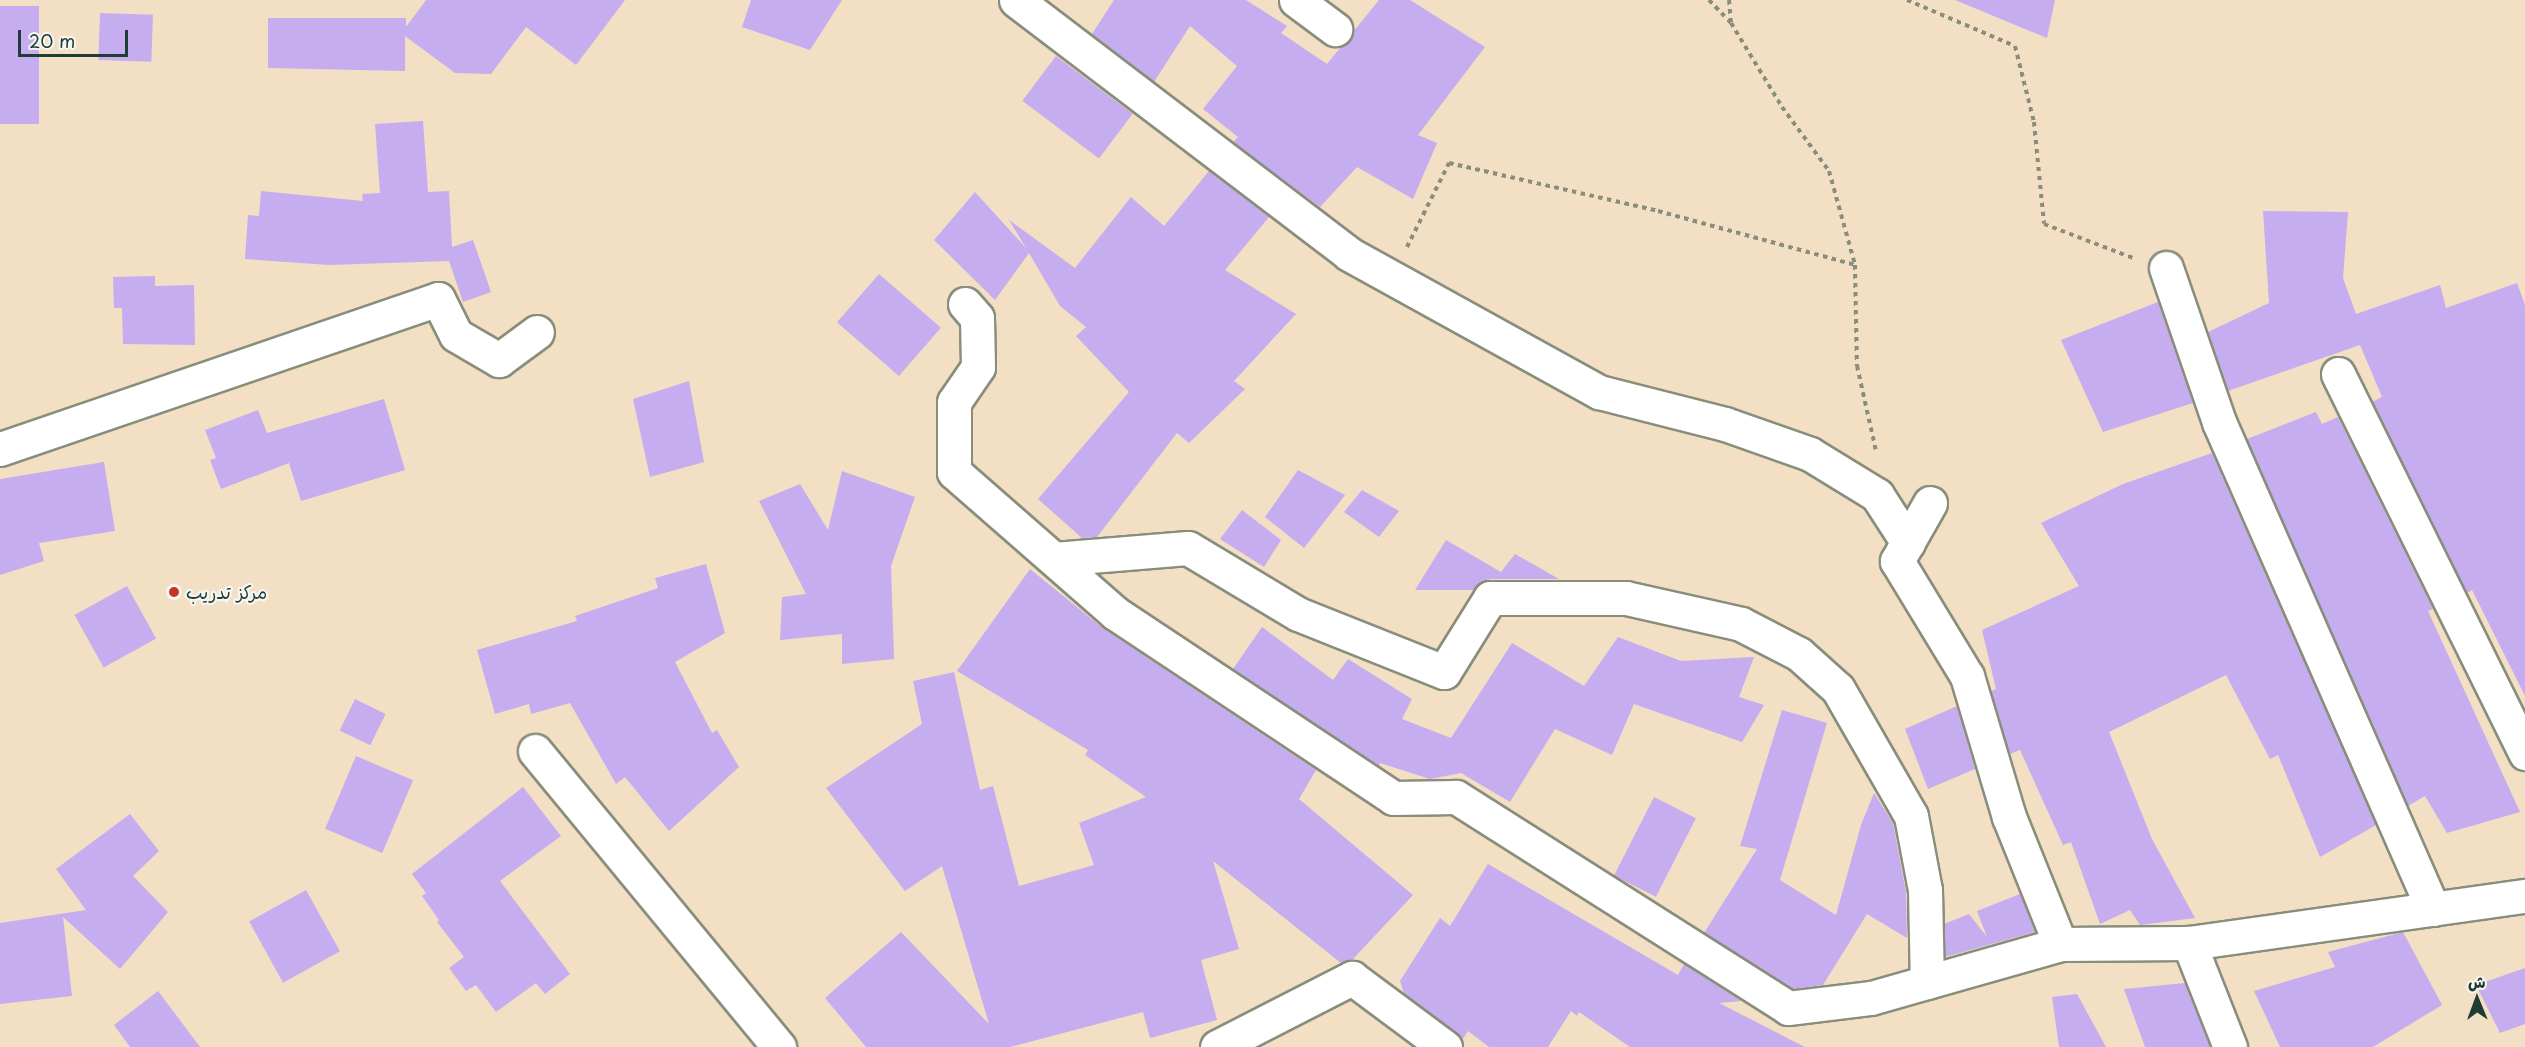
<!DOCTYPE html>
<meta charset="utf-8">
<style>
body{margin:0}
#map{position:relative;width:2525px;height:1047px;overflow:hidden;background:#f3dfc3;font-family:"Playpen Sans","Playpen Sans Arabic",sans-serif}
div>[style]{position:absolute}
.building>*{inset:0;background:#c5adf0;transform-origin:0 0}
.path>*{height:4px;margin-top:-2px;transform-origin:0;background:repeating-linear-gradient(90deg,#898e7c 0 4.5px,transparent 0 9px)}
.roads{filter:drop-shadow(2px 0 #898e7c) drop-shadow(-2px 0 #898e7c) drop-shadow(0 2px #898e7c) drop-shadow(0 -2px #898e7c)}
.minor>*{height:33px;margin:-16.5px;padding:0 16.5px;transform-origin:16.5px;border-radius:16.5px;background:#fff}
.dots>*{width:16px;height:16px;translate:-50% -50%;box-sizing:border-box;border:3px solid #f6f6f2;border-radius:50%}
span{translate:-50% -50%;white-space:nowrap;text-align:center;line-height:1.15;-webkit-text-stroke:4.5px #f6f6f2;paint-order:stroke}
.poi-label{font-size:18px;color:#1f3d34}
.left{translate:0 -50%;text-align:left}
.north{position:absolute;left:2447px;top:969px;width:60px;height:60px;-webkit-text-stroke:4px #f6f6f2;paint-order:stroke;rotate:359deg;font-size:16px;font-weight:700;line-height:24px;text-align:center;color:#1f3d34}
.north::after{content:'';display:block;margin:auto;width:21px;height:27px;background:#1f3d34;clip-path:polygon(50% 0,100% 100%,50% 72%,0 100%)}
.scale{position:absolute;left:18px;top:30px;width:110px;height:27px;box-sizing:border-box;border:3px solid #1f3d34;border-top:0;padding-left:8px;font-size:18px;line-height:21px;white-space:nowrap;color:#1f3d34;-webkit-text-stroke:4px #f6f6f2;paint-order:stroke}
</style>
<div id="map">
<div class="building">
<div style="clip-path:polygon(426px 0,625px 0,576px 65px,526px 27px,491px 74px,455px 73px,405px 36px,405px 71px,268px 68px,268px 18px,406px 18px,406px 27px)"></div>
<div style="clip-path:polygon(751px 0,842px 0,810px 50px,742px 27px)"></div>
<div style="clip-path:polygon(1114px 0,1246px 0,1287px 26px,1281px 33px,1327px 64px,1379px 0,1410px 0,1485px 47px,1418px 135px,1437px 143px,1413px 199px,1357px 167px,1320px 207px,1233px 142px,1238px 137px,1203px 109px,1237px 66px,1190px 26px,1154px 82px,1092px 34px)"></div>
<div style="clip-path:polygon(1955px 0,2055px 0,2047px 38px)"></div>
<div style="left:0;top:6px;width:39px;height:118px"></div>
<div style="left:100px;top:13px;width:53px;height:47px;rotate:2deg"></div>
<div style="left:1056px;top:56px;width:96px;height:56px;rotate:37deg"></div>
<div style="clip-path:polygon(423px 121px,428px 192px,449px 191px,452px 247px,473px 240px,491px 292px,463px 302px,449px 261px,329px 265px,245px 259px,248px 215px,259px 216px,261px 191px,363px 201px,362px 194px,380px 193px,375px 124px)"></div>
<div style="clip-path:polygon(1209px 171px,1269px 217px,1225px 270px,1296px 314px,1234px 381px,1245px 389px,1189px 443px,1177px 433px,1097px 537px,1082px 538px,1038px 499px,1129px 392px,1076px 336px,1086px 327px,1060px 306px,1029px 253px,995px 300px,934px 240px,975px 192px,1026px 248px,1009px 220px,1075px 268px,1131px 197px,1164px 226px)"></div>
<div style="clip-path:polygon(2263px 211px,2348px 212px,2343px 278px,2356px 314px,2440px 285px,2446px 308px,2517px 283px,2525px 305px,2525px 696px,2472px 590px,2467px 593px,2372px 402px,2382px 397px,2360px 345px,2228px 391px,2208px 332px,2269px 303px)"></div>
<div style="left:879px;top:274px;width:82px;height:64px;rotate:41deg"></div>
<div style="clip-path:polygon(155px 276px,155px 286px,194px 285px,195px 345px,123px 344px,122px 308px,114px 308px,113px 277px)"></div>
<div style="clip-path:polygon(2158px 302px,2193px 403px,2103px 432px,2061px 340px)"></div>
<div style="clip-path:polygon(689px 381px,704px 462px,650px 477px,633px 399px)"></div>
<div style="clip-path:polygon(384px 399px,405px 470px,301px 501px,289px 463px,221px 489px,210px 460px,216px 458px,205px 430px,258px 410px,267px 433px)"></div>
<div style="clip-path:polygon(2316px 412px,2322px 424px,2338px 417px,2433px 609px,2428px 611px,2520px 812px,2447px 833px,2425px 796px,2408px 806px,2247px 439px)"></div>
<div style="clip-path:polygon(2212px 453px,2376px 825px,2320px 857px,2278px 755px,2270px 759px,2226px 675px,2109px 732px,2152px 839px,2195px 918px,2140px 925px,2130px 910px,2100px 924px,2071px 842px,2063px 845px,2020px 750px,2010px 754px,1991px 691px,1996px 689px,1982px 630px,2079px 586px,2041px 523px,2123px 484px)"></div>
<div style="clip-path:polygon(104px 462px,115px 531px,39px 543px,44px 561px,0 575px,0 479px)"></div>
<div style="clip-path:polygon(1298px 470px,1345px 495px,1304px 548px,1265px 517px)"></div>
<div style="clip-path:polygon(842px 471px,915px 497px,891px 566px,894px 659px,842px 664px,842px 634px,780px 640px,782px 597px,806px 594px,759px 501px,800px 484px,828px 530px)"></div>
<div style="clip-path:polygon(1362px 490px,1399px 511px,1379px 537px,1344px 512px)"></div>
<div style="clip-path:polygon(1242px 510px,1281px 540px,1264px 567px,1220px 539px)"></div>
<div style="clip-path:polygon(1446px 540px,1501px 572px,1515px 554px,1559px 579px,1490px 579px,1473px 590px,1415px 590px)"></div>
<div style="clip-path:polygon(706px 564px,725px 633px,675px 662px,712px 733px,717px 730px,739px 767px,669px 831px,625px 777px,616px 784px,570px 703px,531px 714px,529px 704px,495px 714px,477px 650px,577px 621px,575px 616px,658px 588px,655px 578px)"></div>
<div style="clip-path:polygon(1030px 569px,1104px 629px,1316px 770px,1299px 799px,1413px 895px,1353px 959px,1341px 963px,1213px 861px,1239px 949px,1201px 960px,1217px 1020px,1150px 1038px,1143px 1012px,1010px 1047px,866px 1047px,825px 998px,901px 932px,989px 1024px,942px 866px,905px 891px,826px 788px,922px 724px,913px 681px,954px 672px,980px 790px,993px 786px,1019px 886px,1094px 865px,1079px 823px,1146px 797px,1085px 755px,1088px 750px,957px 671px)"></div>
<div style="left:127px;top:586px;width:60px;height:60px;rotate:61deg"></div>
<div style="clip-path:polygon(1262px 627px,1333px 680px,1348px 659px,1412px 699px,1402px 719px,1451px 738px,1512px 643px,1584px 686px,1618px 637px,1681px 661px,1754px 657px,1739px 697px,1764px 705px,1742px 742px,1634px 704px,1612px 755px,1555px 729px,1510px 802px,1461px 773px,1430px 779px,1380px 763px,1379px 766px,1233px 669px)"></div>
<div style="left:355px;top:699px;width:34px;height:35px;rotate:26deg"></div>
<div style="clip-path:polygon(1957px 706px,1975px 769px,1928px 789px,1905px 729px)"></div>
<div style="clip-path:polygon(1782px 710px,1827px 723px,1780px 880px,1836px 915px,1861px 825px,1874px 793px,1893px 823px,1906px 892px,1907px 938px,1867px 914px,1823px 985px,1792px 989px,1704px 933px,1757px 849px,1740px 846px)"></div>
<div style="left:356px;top:756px;width:62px;height:79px;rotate:23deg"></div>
<div style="clip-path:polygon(523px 787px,561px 836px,500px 881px,570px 974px,545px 994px,536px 983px,496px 1012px,476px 985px,466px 991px,449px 968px,464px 957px,437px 922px,439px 920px,422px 896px,426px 893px,412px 874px)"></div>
<div style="left:1654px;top:797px;width:47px;height:88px;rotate:27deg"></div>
<div style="clip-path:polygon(130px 814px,159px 851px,133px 876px,168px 912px,120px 969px,63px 917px,72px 996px,0 1004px,0 923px,86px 910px,56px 869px)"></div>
<div style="clip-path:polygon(1488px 864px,1678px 975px,1684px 964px,1741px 1001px,1719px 1003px,1805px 1047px,1630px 1047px,1579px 1012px,1577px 1016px,1571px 1011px,1548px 1047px,1489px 1047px,1468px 1031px,1462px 1040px,1404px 993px,1400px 981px,1440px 918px,1450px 926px)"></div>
<div style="left:306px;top:890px;width:70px;height:65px;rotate:61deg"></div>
<div style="clip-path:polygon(2020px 894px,2035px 932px,1945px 957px,1944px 924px,1969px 914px,1987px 937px,1977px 911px)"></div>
<div style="clip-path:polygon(2403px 932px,2442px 1005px,2373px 1047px,2280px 1047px,2254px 991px,2335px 967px,2328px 952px)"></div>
<div style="clip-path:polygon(2525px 968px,2525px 1024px,2500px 1033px,2476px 985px)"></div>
<div style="clip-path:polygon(2185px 983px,2210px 1047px,2145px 1047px,2124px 989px)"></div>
<div style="clip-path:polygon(158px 991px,200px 1047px,130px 1047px,114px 1025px)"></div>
<div style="clip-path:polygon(2077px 994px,2106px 1047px,2059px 1047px,2052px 997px)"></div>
</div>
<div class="path">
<div style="left:1709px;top:0;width:32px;rotate:46deg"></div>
<div style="left:1729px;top:0;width:23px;rotate:85deg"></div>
<div style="left:1731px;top:23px;width:98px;rotate:58.7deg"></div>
<div style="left:1782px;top:107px;width:79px;rotate:53.7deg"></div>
<div style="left:1829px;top:171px;width:98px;rotate:74.5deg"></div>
<div style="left:1907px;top:0;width:117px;rotate:23.1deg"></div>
<div style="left:2015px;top:46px;width:78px;rotate:76deg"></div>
<div style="left:2034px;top:122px;width:102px;rotate:84.4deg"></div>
<div style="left:2044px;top:224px;width:95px;rotate:20.9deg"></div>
<div style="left:1407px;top:247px;width:94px;rotate:-63.4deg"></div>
<div style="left:1449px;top:163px;width:214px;rotate:12.9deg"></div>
<div style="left:1658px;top:211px;width:204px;rotate:15.3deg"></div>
<div style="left:1855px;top:265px;width:101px;rotate:88.9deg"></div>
<div style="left:1857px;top:366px;width:87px;rotate:77.4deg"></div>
</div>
<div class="roads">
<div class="minor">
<div style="left:1016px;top:0;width:419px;rotate:37.3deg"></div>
<div style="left:1349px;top:254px;width:286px;rotate:28.9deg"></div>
<div style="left:1599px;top:392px;width:130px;rotate:14.3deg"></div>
<div style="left:1725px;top:424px;width:90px;rotate:19.4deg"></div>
<div style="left:1810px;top:454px;width:79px;rotate:31.5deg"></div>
<div style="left:1877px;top:495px;width:57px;rotate:57.1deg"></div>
<div style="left:1296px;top:0;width:49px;rotate:36.6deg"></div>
<div style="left:2166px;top:268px;width:163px;rotate:71deg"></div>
<div style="left:2219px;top:422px;width:532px;rotate:66.28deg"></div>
<div style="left:965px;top:304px;width:18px;rotate:49deg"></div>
<div style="left:977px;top:318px;width:49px;rotate:88.8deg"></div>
<div style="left:978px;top:367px;width:42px;rotate:124.4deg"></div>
<div style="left:954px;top:402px;width:70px;rotate:90deg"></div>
<div style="left:954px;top:472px;width:214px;rotate:41.2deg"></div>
<div style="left:1115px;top:613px;width:334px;rotate:33.6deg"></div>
<div style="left:1393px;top:798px;width:63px;rotate:-0.9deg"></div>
<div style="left:1456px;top:797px;width:393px;rotate:32.4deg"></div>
<div style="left:1788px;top:1008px;width:84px;rotate:-6.9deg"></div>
<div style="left:1871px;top:998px;width:197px;rotate:-15.9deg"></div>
<div style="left:2060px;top:944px;width:129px;rotate:-0.4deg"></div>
<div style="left:2189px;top:943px;width:339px;rotate:-8deg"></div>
<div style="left:2338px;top:374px;width:423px;rotate:63.7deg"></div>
<div style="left:0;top:449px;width:463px;rotate:-18.9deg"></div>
<div style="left:438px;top:299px;width:40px;rotate:63.4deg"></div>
<div style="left:456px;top:335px;width:50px;rotate:30.2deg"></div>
<div style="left:499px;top:360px;width:47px;rotate:-36.4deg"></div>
<div style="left:1930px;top:503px;width:67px;rotate:119.6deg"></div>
<div style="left:1897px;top:561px;width:135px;rotate:58.7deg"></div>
<div style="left:1967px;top:676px;width:147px;rotate:73.4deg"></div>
<div style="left:2009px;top:817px;width:137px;rotate:68.1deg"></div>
<div style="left:1054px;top:559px;width:134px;rotate:-4.7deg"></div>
<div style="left:1188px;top:548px;width:128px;rotate:31deg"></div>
<div style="left:1298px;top:614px;width:157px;rotate:21.7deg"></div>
<div style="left:1444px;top:672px;width:87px;rotate:-58.1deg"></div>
<div style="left:1490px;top:598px;width:136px"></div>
<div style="left:1626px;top:598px;width:118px;rotate:12.7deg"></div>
<div style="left:1741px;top:624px;width:65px;rotate:27.3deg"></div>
<div style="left:1799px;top:654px;width:52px;rotate:41.9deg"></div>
<div style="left:1838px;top:689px;width:146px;rotate:60.1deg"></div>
<div style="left:1911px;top:816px;width:75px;rotate:79.3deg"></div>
<div style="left:1925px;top:890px;width:92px;rotate:88.8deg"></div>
<div style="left:535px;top:751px;width:384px;rotate:50.5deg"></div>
<div style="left:2189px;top:943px;width:112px;rotate:68.5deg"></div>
<div style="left:1217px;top:1047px;width:152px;rotate:-27.1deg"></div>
<div style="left:1352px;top:978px;width:116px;rotate:36.6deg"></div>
</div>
</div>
<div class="dots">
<div style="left:174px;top:592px;background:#c8321e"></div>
</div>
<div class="poi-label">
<span class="left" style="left:186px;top:592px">مركز تدريب</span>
</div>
<div class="north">ش</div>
<div class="scale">20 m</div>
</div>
